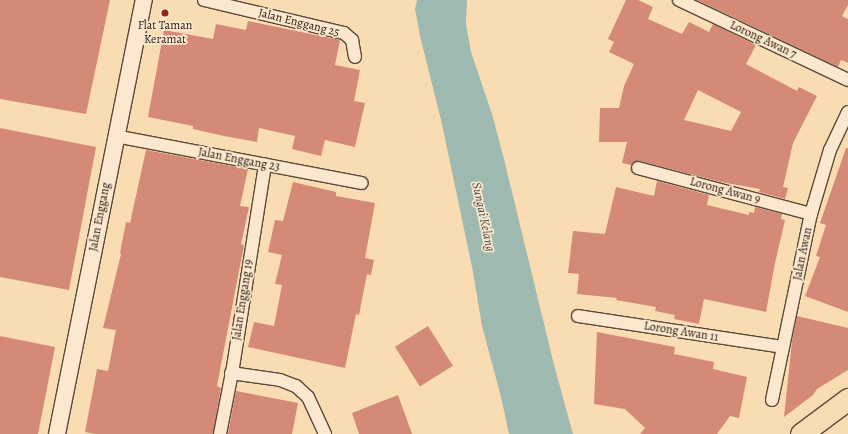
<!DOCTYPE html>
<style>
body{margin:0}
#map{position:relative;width:848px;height:434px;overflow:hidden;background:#fadcb3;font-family:Alegreya,serif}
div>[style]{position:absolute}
.water>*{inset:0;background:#9fbbb1}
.building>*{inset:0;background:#d48a76;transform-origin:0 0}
.roads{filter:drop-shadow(1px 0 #5a4839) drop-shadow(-1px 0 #5a4839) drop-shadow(0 1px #5a4839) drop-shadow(0 -1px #5a4839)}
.street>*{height:12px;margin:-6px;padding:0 6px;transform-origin:6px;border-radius:6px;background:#fce8ce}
.secondary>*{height:16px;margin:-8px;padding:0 8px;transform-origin:8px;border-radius:8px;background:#fce8ce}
.highway>*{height:21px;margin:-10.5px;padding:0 10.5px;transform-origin:10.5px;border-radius:10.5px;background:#fadcb3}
.dots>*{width:11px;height:11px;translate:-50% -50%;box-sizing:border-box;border:2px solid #fce8ce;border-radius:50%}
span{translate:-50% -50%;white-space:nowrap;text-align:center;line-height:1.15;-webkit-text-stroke:3.5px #fce8ce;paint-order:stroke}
.street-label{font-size:12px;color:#241710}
.poi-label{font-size:12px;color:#241710}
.water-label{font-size:13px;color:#4f5048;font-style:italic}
</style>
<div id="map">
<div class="water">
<div style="clip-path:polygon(417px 0,467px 0,466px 24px,471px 52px,492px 114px,504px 159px,554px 365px,573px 434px,509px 434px,501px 397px,482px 326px,473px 272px,442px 124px,420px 36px,415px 9px)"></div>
</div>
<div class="building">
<div style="clip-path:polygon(0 0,110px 0,86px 114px,0 99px)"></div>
<div style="clip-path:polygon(evenodd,626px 0,638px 0,653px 7px,648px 19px,682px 34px,689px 22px,709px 32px,713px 24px,756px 45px,746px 64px,797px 91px,799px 87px,817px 96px,793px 143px,783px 187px,788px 188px,785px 199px,759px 192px,760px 189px,721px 182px,640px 161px,636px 161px,631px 165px,622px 163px,627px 142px,599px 142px,600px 108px,619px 108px,624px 86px,634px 64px,609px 52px,614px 42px,608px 39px,626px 0,698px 90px,741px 112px,731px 131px,684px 120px,698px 90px)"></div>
<div style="clip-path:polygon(697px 0,848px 0,848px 5px,842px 16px,848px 19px,848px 63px,841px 60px,838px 67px)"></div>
<div style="clip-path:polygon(248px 21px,340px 40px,335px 65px,360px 70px,354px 101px,365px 103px,355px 147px,325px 140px,321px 156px,292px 149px,295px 136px,259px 128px,257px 142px,224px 136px,193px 129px,193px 126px,148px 117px,164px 30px,213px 39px,216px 24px,246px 30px)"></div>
<div style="clip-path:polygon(0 128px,96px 147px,69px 290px,0 277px)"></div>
<div style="clip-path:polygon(846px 148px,848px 148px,848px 312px,805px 296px,820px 257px,816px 256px,826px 225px,820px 223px)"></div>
<div style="clip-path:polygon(146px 150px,248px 169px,240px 206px,249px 207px,241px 244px,244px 245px,217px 386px,221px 388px,213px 434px,96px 434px,85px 432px,97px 369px,108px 371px,116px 330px,103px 328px,121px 254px,120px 253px,126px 222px,130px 223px)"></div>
<div style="clip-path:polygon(657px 181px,709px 195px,707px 205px,749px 215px,749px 212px,754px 213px,755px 207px,782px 214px,781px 219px,785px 220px,775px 263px,766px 312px,704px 299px,699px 324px,674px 319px,675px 315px,655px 311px,656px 307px,616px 300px,617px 298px,577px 294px,579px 274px,568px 273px,573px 231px,605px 234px,616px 187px,654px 196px)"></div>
<div style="clip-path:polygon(293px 182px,336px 192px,336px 196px,375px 203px,365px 258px,374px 260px,371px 275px,367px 274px,359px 315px,356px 314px,345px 368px,248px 347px,254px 322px,274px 326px,282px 285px,275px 284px,282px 255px,268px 252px,275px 220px,283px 221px)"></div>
<div style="clip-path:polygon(797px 316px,848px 328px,848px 370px,817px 389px,813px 395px,784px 417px,792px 341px)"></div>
<div style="left:428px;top:326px;width:47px;height:39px;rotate:58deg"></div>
<div style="clip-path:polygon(597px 332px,675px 347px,674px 354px,714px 362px,713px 369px,747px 377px,739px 418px,730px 416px,717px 434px,640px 434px,645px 428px,625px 409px,594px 404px)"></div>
<div style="clip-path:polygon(0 336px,55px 347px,38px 434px,0 434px)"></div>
<div style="clip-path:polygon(236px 391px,298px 403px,292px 434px,228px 434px)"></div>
<div style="clip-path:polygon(398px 395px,412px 434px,359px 434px,352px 413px)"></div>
</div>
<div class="roads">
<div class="street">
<div style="left:204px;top:0;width:144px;rotate:13.3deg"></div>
<div style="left:344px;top:33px;width:11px;rotate:41deg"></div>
<div style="left:352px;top:40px;width:17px;rotate:80deg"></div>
<div style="left:679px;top:0;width:187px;rotate:25.3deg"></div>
<div style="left:115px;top:136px;width:251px;rotate:10.8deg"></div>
<div style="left:638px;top:168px;width:179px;rotate:14.9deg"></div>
<div style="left:578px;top:316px;width:207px;rotate:8.6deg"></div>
<div style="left:231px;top:373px;width:49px;rotate:8.1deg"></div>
<div style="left:280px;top:380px;width:17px;rotate:21deg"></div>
<div style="left:296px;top:386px;width:16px;rotate:43deg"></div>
<div style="left:308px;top:397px;width:41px;rotate:65.3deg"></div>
<div style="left:772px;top:400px;width:190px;rotate:-78.2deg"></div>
<div style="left:811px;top:214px;width:67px;rotate:-73.5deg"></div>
<div style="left:830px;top:150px;width:42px;rotate:-64.7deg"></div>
<div style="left:220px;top:434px;width:68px;rotate:-79deg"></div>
<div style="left:233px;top:367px;width:205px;rotate:-81deg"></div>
</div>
<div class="secondary">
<div style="left:57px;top:434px;width:443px;rotate:-78.7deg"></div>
</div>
<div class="highway">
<div style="left:801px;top:434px;width:59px;rotate:-36.7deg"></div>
</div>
</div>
<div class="dots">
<div style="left:165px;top:13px;background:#8f2418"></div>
</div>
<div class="street-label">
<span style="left:299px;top:23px;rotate:14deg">Jalan Enggang 25</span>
<span style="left:763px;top:40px;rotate:25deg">Lorong Awan 7</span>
<span style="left:239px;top:160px;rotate:11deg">Jalan Enggang 23</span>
<span style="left:725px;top:191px;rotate:15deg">Lorong Awan 9</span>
<span style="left:100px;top:217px;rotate:-79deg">Jalan Enggang</span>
<span style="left:803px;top:254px;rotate:-78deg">Jalan Awan</span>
<span style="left:243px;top:300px;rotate:-81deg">Jalan Enggang 19</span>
<span style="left:681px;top:332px;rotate:9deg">Lorong Awan 11</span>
</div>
<div class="poi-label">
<span style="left:165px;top:33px">Flat Taman<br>Keramat</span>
</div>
<div class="water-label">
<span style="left:483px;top:217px;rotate:78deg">Sungai Kelang</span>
</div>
</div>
